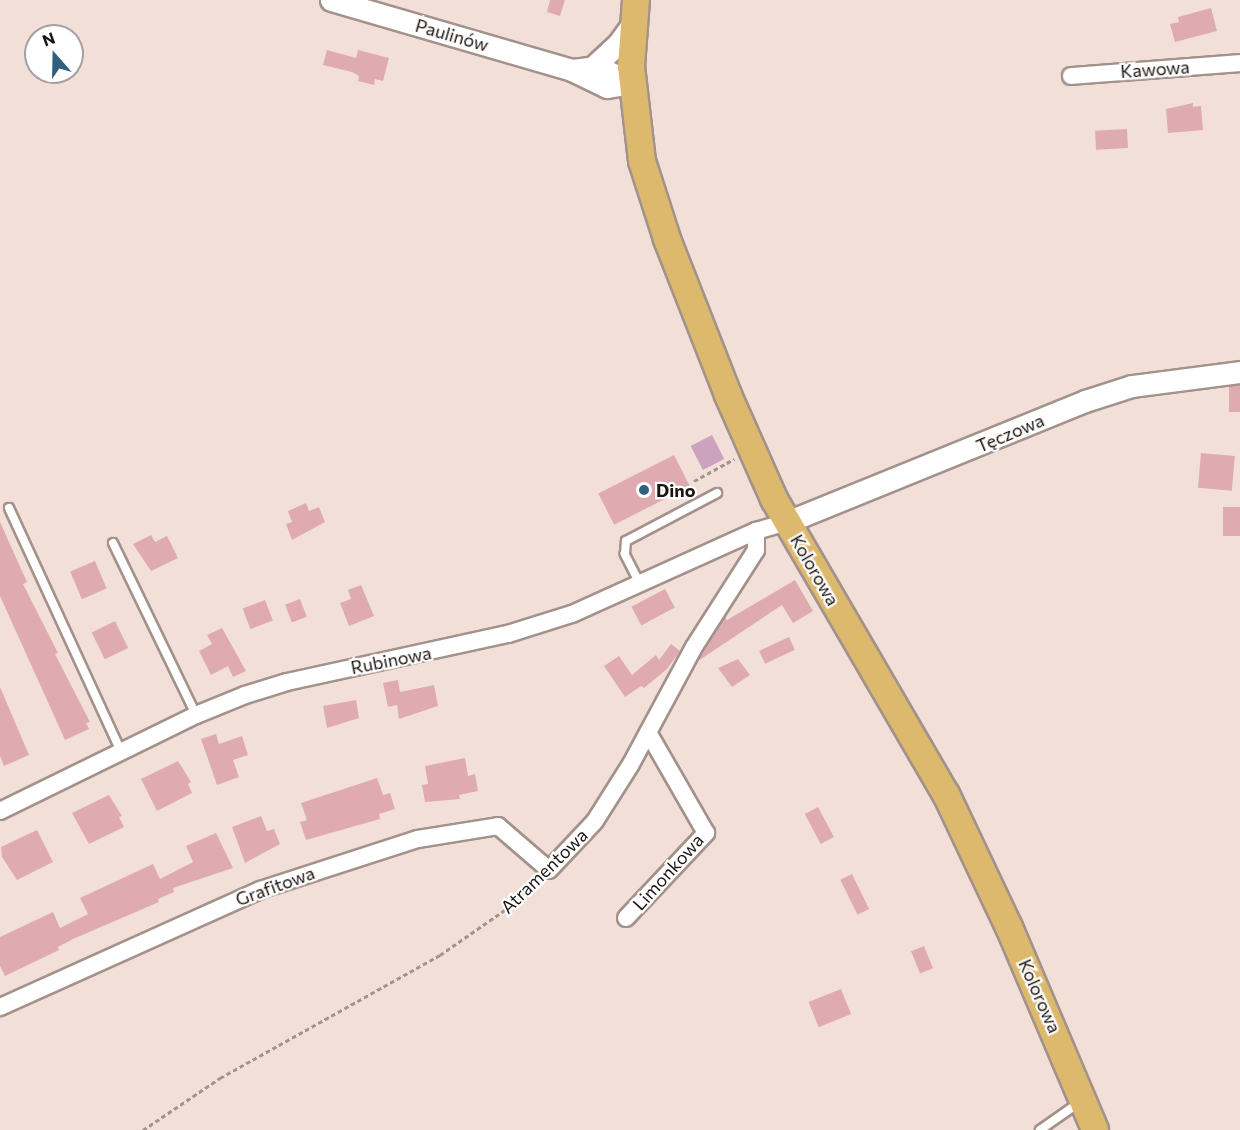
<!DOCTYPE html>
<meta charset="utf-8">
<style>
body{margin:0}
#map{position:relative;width:1240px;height:1130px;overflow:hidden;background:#f2e0d8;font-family:Commissioner,sans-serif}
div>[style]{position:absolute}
.water>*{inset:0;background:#cca3bf;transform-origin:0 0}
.building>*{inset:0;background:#dfabb1;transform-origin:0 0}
.path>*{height:3px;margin-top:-1.5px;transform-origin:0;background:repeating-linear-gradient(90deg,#a1948e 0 4.5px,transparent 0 7.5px)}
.roads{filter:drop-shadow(2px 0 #a3928b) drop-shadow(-2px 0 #a3928b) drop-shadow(0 2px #a3928b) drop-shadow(0 -2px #a3928b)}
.service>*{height:8px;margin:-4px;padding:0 4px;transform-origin:4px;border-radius:4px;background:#fff}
.minor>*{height:16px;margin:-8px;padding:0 8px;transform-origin:8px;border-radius:8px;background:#fff}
.tertiary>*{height:21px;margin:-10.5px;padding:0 10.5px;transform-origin:10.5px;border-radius:10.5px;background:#fff}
.primary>*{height:26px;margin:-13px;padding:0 13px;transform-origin:13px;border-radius:13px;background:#dcb96d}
.dots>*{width:16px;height:16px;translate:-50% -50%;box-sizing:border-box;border:3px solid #fff;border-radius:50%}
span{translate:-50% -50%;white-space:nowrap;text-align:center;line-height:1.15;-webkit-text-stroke:4.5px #fff;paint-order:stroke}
.street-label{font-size:18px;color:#1b1512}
.poi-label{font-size:18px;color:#1b1512;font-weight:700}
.left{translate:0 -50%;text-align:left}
.north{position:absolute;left:24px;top:24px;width:60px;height:60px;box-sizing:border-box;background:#fff;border:2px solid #a4a1a0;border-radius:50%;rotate:340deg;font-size:16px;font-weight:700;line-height:24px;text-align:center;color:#1b1512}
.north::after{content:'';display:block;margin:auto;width:21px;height:27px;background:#2f617f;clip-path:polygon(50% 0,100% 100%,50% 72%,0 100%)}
</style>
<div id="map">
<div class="water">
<div style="left:712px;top:435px;width:27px;height:24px;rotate:63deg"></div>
</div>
<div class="building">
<div style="clip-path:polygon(550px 0,565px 0,560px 16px,547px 12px)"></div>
<div style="clip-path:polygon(1211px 8px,1217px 31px,1175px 42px,1170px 24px,1179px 22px,1178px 17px)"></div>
<div style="clip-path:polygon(327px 50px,356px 58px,358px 50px,389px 58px,383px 81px,375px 79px,374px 85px,358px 81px,359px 76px,352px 72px,323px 65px)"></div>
<div style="clip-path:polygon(1193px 103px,1193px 107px,1201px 106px,1203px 130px,1168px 133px,1166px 109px)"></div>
<div style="left:1127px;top:129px;width:19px;height:32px;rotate:87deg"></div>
<div style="left:1240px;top:385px;width:27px;height:11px;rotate:90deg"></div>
<div style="left:1201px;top:453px;width:34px;height:35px;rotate:5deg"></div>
<div style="left:674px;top:455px;width:35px;height:85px;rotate:63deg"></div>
<div style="clip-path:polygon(306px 503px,309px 511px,319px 507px,325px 522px,292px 540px,286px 524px,292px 522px,288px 511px)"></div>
<div style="left:1223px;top:507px;width:17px;height:29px"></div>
<div style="clip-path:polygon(0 522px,27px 582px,23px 584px,58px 653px,55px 654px,90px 722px,86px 723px,89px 729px,65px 740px,0 596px)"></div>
<div style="clip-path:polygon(151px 535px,155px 542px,167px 536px,178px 558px,151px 571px,133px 544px)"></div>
<div style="left:95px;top:561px;width:30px;height:27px;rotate:67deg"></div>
<div style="clip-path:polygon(795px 580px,813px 611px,793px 623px,782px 605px,698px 661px,725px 617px,727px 620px)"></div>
<div style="clip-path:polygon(361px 585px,374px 616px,349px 626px,340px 603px,351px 599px,348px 590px)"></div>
<div style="left:665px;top:589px;width:21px;height:38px;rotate:62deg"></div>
<div style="left:300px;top:599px;width:19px;height:16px;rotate:69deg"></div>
<div style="left:265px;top:600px;width:22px;height:24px;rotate:69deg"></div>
<div style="left:115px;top:621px;width:30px;height:26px;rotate:64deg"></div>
<div style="clip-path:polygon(222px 628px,246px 671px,233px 677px,228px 666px,211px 675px,199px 651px,212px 644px,207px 635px)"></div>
<div style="left:789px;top:637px;width:14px;height:33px;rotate:65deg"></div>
<div style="clip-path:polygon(671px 644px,680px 651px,667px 669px,644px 688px,641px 686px,625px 697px,604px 666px,619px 656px,632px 675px,656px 655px,659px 660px)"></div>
<div style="clip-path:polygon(738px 659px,750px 675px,732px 687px,718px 668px)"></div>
<div style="clip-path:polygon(398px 680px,400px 692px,434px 685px,438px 706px,399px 719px,397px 705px,388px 707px,383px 683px)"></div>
<div style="clip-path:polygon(0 687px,29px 755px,4px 766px,0 756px)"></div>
<div style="clip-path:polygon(356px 700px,359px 718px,327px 728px,323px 706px)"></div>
<div style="clip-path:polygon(216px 734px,219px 744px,242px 736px,248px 755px,233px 760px,239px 777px,217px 785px,201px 739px)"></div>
<div style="clip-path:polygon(465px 758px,468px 776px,475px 774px,478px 791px,459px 795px,460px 799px,425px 802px,422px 785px,428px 784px,425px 766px)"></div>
<div style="clip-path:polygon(178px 761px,191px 782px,188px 784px,192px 793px,157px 811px,141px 779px)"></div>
<div style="clip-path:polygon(377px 778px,383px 795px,390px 793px,395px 809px,379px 814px,380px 819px,306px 840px,300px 822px,307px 820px,301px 803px)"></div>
<div style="clip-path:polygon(109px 795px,122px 816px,119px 817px,124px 827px,89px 844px,72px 813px)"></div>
<div style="left:818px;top:807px;width:34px;height:15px;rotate:62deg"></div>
<div style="clip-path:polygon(261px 816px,267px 831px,274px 829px,280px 844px,245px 863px,232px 827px)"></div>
<div style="clip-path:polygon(37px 830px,53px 862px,17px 880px,2px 857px,1px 847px)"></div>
<div style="clip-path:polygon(216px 833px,233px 868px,173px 888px,174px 892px,158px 899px,159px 902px,73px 939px,58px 947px,59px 950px,5px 976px,0 966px,0 937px,53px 912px,60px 928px,88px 914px,80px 898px,153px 864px,160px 879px,193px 862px,186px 846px)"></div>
<div style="left:852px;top:874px;width:39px;height:13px;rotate:64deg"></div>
<div style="left:924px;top:946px;width:24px;height:14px;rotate:68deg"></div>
<div style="left:841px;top:989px;width:27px;height:35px;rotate:68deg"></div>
</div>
<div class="path">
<div style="left:694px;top:481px;width:46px;rotate:-28.8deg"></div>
<div style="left:143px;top:1130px;width:93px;rotate:-34deg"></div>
<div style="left:220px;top:1078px;width:252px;rotate:-29.2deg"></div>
<div style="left:440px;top:955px;width:88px;rotate:-34.8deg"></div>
<div style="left:512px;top:905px;width:37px;rotate:-43deg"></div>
</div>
<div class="roads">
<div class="service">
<div style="left:9px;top:508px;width:268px;rotate:65.3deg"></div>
<div style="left:113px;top:543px;width:191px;rotate:64.2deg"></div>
<div style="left:640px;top:584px;width:34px;rotate:-117deg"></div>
<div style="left:625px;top:554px;width:13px;rotate:-86deg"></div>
<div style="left:626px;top:541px;width:103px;rotate:-27.8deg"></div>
<div style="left:1040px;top:1130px;width:49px;rotate:-35deg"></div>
</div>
<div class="minor">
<div style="left:1071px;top:76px;width:169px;rotate:-4.4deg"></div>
<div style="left:0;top:811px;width:218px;rotate:-26.1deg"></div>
<div style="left:196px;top:715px;width:53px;rotate:-22.2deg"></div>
<div style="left:245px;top:695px;width:44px;rotate:-17.2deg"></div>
<div style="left:287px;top:682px;width:226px;rotate:-12.3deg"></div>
<div style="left:508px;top:634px;width:67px;rotate:-17.4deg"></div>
<div style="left:572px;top:614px;width:202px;rotate:-24.3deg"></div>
<div style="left:756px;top:531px;width:32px;rotate:-16deg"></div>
<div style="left:626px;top:918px;width:117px;rotate:-46.7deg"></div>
<div style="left:706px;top:833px;width:116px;rotate:-119.9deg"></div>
<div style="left:0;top:1007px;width:285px;rotate:-24.2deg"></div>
<div style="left:260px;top:890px;width:166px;rotate:-17.9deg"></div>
<div style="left:418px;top:839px;width:81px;rotate:-9.2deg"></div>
<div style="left:498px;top:826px;width:67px;rotate:40.8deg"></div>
<div style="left:549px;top:870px;width:67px;rotate:-46.8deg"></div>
<div style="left:595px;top:821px;width:67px;rotate:-57.7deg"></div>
<div style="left:631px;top:764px;width:133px;rotate:-61.7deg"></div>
<div style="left:694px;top:647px;width:115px;rotate:-57.4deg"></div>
<div style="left:756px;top:550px;width:19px;rotate:-90deg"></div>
</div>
<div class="tertiary">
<div style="left:331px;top:0;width:251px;rotate:16.2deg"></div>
<div style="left:572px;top:70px;width:39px;rotate:26deg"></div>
<div style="left:607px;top:87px;width:25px;rotate:-9deg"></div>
<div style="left:592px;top:68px;width:35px;rotate:-43deg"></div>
<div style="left:618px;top:44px;width:26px;rotate:-54deg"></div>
<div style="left:572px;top:70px;width:26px;rotate:-7deg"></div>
<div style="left:598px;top:67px;width:38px;rotate:25deg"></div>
<div style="left:787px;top:522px;width:322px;rotate:-22.1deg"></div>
<div style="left:1085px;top:401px;width:49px;rotate:-17.7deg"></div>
<div style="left:1132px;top:386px;width:109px;rotate:-7.4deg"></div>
</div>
<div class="primary">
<div style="left:636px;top:0;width:66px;rotate:94.3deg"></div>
<div style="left:631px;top:66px;width:96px;rotate:83.4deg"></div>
<div style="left:642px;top:161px;width:82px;rotate:72.2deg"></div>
<div style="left:667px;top:239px;width:168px;rotate:68.6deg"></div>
<div style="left:728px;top:395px;width:114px;rotate:66.1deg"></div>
<div style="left:774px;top:499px;width:341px;rotate:59.8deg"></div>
<div style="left:946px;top:794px;width:147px;rotate:64.7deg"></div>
<div style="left:1009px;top:927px;width:220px;rotate:67deg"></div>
</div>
</div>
<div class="dots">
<div style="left:644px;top:490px;background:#2f617f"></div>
</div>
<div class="street-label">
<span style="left:452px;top:35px;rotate:16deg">Paulinów</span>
<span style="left:1155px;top:69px;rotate:-4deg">Kawowa</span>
<span style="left:1010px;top:433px;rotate:-23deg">Tęczowa</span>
<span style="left:815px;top:570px;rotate:60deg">Kolorowa</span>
<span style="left:391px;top:660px;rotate:-11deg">Rubinowa</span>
<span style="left:544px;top:871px;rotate:-44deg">Atramentowa</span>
<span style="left:668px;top:872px;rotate:-48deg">Limonkowa</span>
<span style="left:275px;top:886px;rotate:-20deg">Grafitowa</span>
<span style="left:1040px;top:996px;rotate:66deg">Kolorowa</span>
</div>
<div class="poi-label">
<span class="left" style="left:656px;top:490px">Dino</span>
</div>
<div class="north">N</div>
</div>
